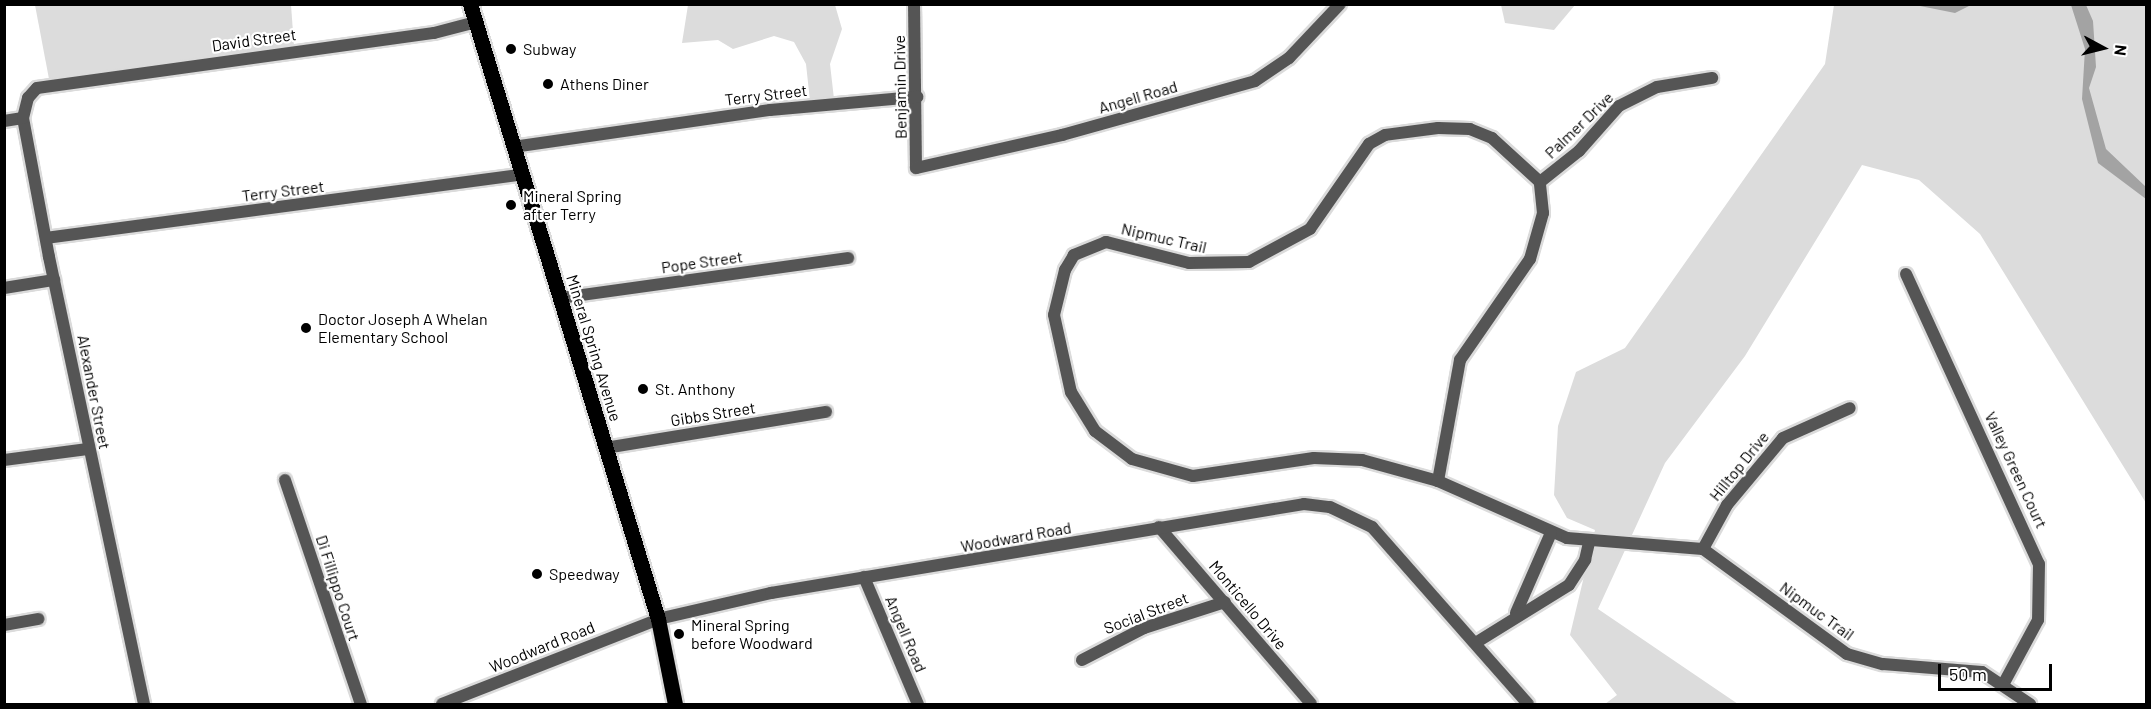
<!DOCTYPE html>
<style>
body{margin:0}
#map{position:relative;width:2151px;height:709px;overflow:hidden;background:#fff;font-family:Barlow,sans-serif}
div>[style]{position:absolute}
.green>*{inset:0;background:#dcdcdc}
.water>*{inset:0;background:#a3a3a3}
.roads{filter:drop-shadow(2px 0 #dbdbdb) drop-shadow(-2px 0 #dbdbdb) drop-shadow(0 2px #dbdbdb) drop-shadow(0 -2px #dbdbdb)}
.minor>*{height:12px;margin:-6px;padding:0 6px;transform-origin:6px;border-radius:6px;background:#555}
.tertiary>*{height:12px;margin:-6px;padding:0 6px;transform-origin:6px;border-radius:6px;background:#555}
.primary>*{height:15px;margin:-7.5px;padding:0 7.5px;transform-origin:7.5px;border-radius:7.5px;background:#000}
.dots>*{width:16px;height:16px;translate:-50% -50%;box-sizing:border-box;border:3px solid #fff;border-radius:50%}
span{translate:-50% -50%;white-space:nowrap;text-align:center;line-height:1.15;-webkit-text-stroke:4.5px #fff;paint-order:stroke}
.street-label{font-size:16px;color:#000}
.poi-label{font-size:16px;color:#000}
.left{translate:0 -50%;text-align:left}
.frame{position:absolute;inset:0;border:6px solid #000;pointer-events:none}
.north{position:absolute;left:2073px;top:18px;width:60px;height:60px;-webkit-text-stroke:4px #fff;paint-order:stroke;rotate:97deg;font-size:16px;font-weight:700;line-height:24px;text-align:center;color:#000}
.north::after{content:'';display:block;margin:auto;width:21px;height:27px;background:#000;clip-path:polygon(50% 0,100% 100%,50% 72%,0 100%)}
.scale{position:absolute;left:1938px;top:664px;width:114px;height:27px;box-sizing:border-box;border:3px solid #000;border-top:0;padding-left:8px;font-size:18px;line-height:21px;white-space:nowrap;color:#000;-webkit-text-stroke:4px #fff;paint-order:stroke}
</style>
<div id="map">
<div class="green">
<div style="clip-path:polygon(35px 5px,291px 5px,294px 46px,49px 79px)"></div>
<div style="clip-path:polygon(688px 5px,835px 5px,842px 29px,830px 64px,834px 99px,810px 101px,806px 64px,794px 42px,774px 36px,733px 49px,718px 40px,682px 43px)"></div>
<div style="clip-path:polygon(1501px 5px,1501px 4px,1575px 5px,1554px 30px,1505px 23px)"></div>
<div style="clip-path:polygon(1834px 5px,2146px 5px,2146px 503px,1980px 234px,1919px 180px,1862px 165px,1745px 356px,1665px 463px,1598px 609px,1738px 704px,1605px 704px,1617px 695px,1570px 635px,1595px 530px,1567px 518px,1554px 495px,1558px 426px,1576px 372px,1625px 348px,1825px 64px)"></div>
</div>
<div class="water">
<div style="clip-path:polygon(1915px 5px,1971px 5px,1955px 13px)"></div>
<div style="clip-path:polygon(2071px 5px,2086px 5px,2093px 21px,2096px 67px,2089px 88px,2106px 149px,2146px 187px,2146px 199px,2098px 163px,2082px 99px,2085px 49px)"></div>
</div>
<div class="roads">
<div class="minor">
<div style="left:914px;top:4px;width:164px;rotate:89.3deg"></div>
<div style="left:916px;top:168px;width:150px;rotate:-12.7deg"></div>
<div style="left:1062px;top:135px;width:200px;rotate:-15.6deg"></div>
<div style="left:1255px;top:81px;width:41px;rotate:-34.1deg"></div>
<div style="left:1289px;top:58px;width:74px;rotate:-46.6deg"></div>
<div style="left:4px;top:121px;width:19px;rotate:-9deg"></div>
<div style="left:513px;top:147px;width:260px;rotate:-8.2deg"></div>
<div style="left:770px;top:110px;width:148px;rotate:-5.1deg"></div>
<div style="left:1540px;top:182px;width:50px;rotate:-38.5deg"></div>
<div style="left:1579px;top:151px;width:60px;rotate:-48.4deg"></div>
<div style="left:1619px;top:106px;width:42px;rotate:-26.6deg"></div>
<div style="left:1657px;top:87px;width:56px;rotate:-9.3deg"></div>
<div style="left:46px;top:238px;width:481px;rotate:-7.6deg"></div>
<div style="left:1906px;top:274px;width:319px;rotate:65.4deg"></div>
<div style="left:2039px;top:564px;width:56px;rotate:91deg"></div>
<div style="left:2038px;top:620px;width:72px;rotate:118.4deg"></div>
<div style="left:4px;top:288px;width:51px;rotate:-9.1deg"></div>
<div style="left:560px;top:298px;width:291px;rotate:-7.9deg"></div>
<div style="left:605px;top:448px;width:224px;rotate:-9.3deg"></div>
<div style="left:4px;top:460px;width:84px;rotate:-7.5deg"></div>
<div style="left:285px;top:480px;width:237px;rotate:71.3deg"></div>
<div style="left:1438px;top:481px;width:123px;rotate:-79.7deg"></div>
<div style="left:1460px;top:360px;width:123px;rotate:-55.3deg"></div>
<div style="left:1530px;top:259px;width:48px;rotate:-74.2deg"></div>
<div style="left:1543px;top:213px;width:31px;rotate:-96deg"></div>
<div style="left:1540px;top:182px;width:65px;rotate:-137.5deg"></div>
<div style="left:1492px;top:138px;width:24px;rotate:-158deg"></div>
<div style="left:1470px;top:129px;width:32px;rotate:-178deg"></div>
<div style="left:1438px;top:128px;width:53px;rotate:172.5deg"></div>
<div style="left:1385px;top:135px;width:18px;rotate:151deg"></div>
<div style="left:1369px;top:144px;width:103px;rotate:124.8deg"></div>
<div style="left:1310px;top:229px;width:69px;rotate:151.6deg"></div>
<div style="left:1249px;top:262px;width:60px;rotate:179deg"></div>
<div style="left:1189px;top:263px;width:86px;rotate:-165.8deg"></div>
<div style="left:1106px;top:242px;width:35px;rotate:158deg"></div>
<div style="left:1074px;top:255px;width:17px;rotate:121deg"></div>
<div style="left:1065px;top:270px;width:46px;rotate:103.7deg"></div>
<div style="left:1054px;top:315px;width:79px;rotate:77.6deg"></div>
<div style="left:1071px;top:392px;width:46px;rotate:58.4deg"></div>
<div style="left:1095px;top:431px;width:46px;rotate:37.1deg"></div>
<div style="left:1132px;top:459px;width:63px;rotate:15.6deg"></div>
<div style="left:1193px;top:476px;width:122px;rotate:-8.5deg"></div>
<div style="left:1314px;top:458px;width:48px;rotate:2.4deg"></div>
<div style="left:1362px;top:460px;width:79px;rotate:15.4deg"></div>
<div style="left:1438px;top:481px;width:141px;rotate:23.8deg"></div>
<div style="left:1567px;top:538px;width:136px;rotate:4.6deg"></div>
<div style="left:1703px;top:549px;width:178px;rotate:36.1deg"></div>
<div style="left:1847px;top:654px;width:37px;rotate:16deg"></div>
<div style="left:1883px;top:664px;width:99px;rotate:4.6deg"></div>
<div style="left:1982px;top:672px;width:58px;rotate:33.7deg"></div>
<div style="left:1159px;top:527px;width:233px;rotate:49.3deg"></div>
<div style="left:1703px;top:549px;width:50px;rotate:-61.4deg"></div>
<div style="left:1727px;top:505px;width:87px;rotate:-50.1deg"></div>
<div style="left:1783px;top:438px;width:73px;rotate:-24.1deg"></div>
<div style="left:864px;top:577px;width:138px;rotate:67deg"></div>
<div style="left:1516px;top:613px;width:87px;rotate:-66.4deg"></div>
<div style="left:4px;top:625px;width:35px;rotate:-10deg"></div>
<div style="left:1477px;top:642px;width:108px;rotate:-31.8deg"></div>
<div style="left:1569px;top:585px;width:30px;rotate:-57deg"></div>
<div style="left:1585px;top:560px;width:17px;rotate:-77deg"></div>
<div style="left:1082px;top:660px;width:70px;rotate:-27.3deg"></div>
<div style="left:1144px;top:628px;width:85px;rotate:-17.8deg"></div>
<div style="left:144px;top:704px;width:457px;rotate:-102deg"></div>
<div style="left:49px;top:257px;width:141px;rotate:-100.6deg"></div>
<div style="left:23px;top:118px;width:21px;rotate:-76deg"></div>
<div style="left:28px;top:98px;width:13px;rotate:-48deg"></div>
<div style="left:37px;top:88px;width:401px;rotate:-7.9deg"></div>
<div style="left:434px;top:33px;width:43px;rotate:-14.7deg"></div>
</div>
<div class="tertiary">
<div style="left:658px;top:619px;width:116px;rotate:-13deg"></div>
<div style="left:771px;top:593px;width:540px;rotate:-9.48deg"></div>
<div style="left:1304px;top:504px;width:26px;rotate:7deg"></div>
<div style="left:1330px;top:507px;width:47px;rotate:25.5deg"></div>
<div style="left:1372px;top:527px;width:236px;rotate:48.6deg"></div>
<div style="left:442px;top:704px;width:225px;rotate:-21.4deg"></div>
</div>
<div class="primary">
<div style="left:470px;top:4px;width:643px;rotate:73deg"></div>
<div style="left:658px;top:619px;width:87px;rotate:78.7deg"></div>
</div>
</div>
<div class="dots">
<div style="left:511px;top:49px;background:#000"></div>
<div style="left:548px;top:84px;background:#000"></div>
<div style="left:511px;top:205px;background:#000"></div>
<div style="left:306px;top:328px;background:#000"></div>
<div style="left:643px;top:389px;background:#000"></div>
<div style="left:537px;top:574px;background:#000"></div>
<div style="left:679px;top:634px;background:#000"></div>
</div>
<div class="street-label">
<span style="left:254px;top:40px;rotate:-8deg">David Street</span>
<span style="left:900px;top:87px;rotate:-91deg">Benjamin Drive</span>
<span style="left:766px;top:95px;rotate:-7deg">Terry Street</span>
<span style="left:1138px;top:97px;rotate:-16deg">Angell Road</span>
<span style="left:1579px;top:125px;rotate:-44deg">Palmer Drive</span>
<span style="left:283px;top:191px;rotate:-7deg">Terry Street</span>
<span style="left:1164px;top:238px;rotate:13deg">Nipmuc Trail</span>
<span style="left:702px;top:262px;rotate:-8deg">Pope Street</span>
<span style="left:594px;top:348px;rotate:73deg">Mineral Spring Avenue</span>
<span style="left:94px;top:392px;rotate:79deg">Alexander Street</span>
<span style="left:713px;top:414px;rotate:-9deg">Gibbs Street</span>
<span style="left:1739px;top:466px;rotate:-51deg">Hilltop Drive</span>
<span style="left:2016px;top:470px;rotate:65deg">Valley Green Court</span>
<span style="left:1016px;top:537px;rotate:-10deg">Woodward Road</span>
<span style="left:338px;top:588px;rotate:72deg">Di Fillippo Court</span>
<span style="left:1248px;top:605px;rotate:50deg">Monticello Drive</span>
<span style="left:1817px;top:611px;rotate:36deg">Nipmuc Trail</span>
<span style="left:1146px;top:613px;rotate:-21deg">Social Street</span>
<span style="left:906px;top:634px;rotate:67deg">Angell Road</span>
<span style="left:542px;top:647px;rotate:-22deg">Woodward Road</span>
</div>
<div class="poi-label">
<span class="left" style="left:523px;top:49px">Subway</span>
<span class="left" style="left:560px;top:84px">Athens Diner</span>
<span class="left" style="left:523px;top:205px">Mineral Spring<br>after Terry</span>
<span class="left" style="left:318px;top:328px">Doctor Joseph A Whelan<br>Elementary School</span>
<span class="left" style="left:655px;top:389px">St. Anthony</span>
<span class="left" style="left:549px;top:574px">Speedway</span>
<span class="left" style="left:691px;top:634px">Mineral Spring<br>before Woodward</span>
</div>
<div class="frame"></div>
<div class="north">N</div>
<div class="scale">50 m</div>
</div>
